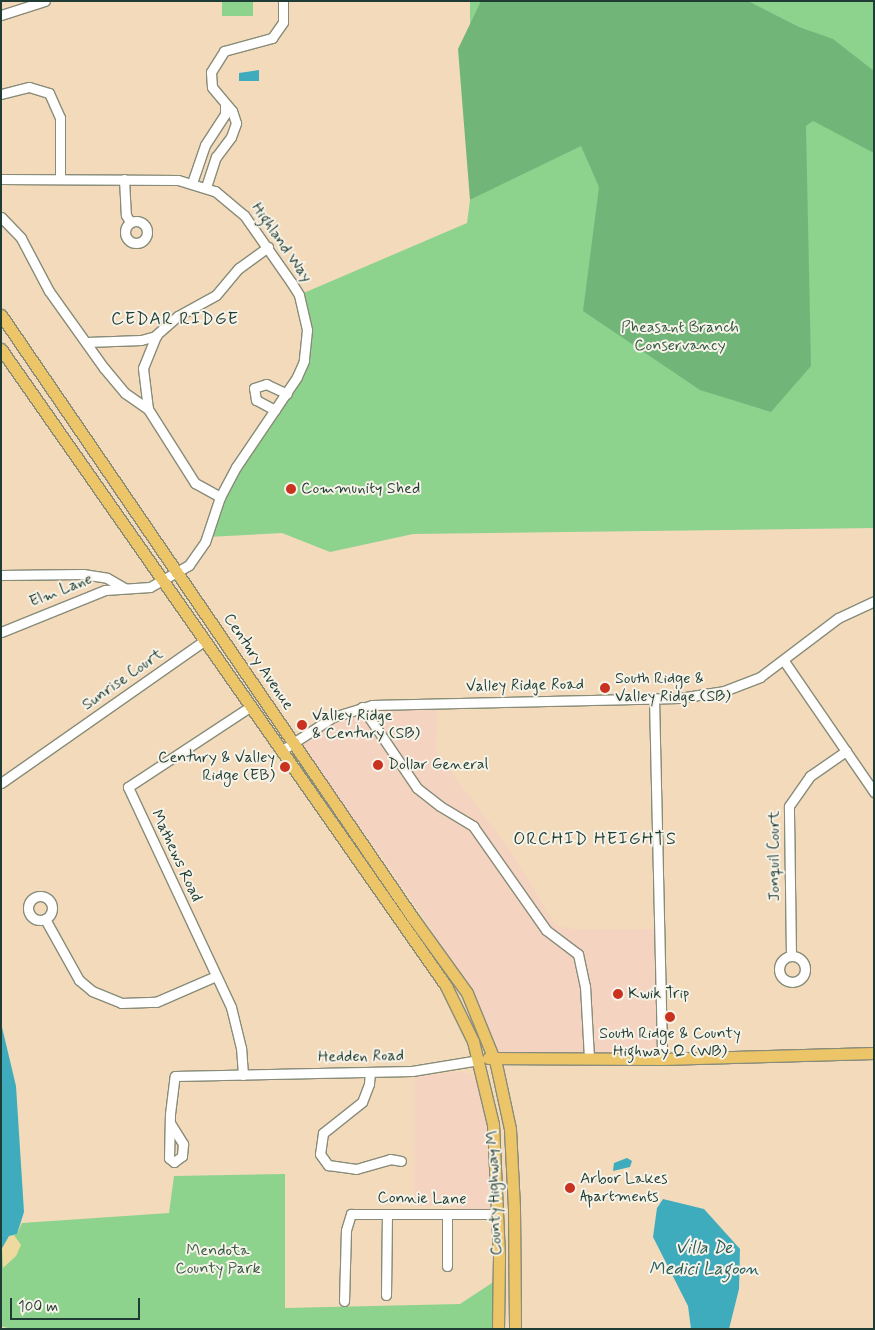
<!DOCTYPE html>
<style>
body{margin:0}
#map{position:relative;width:875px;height:1330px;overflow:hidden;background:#f2dabb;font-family:Mynerve,sans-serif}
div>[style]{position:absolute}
.built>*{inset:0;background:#f5d3c1}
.green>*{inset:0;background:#8dd38e;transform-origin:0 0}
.forest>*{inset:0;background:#72b579}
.sand>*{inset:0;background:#eeda9e}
.water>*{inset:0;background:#3facbe}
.roads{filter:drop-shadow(1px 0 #888c78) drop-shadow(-1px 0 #888c78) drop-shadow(0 1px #888c78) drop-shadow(0 -1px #888c78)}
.minor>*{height:9px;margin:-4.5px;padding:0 4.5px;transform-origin:4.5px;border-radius:4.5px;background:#fff}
.minor>.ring{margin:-4.5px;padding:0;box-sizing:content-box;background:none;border:9px solid #fff;border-radius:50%}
.major>*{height:11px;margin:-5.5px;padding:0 5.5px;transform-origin:5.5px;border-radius:5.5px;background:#ecc569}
.dots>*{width:14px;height:14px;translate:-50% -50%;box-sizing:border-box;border:2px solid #f7f3e8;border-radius:50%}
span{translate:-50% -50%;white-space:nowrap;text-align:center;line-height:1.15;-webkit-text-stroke:4px #f7f3e8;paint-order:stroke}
.street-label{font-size:16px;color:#1f3d34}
.park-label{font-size:16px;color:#355b46}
.poi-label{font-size:16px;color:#1f3d34}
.left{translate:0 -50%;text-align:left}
.right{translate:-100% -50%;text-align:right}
.neighbourhood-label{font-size:18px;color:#1f3d34;letter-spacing:1px}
.water-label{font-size:18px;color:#295e5d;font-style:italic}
.frame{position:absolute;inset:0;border:2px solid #1f3d34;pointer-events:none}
.scale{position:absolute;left:10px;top:1298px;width:130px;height:22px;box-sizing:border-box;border:2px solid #1f3d34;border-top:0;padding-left:6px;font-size:15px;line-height:18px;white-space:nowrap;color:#1f3d34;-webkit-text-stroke:4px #f7f3e8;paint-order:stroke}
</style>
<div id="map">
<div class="built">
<div style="clip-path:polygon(437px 702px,436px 752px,510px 850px,555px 925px,572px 929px,659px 929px,662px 1059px,494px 1058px,458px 978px,428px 923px,376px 848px,328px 792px,293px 742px,347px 711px)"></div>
<div style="clip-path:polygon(461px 1072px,470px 1074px,478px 1082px,488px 1125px,497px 1214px,459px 1215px,456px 1205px,414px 1206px,415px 1076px)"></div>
</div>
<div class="green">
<div style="clip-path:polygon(470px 1px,874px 1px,874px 528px,413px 534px,330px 552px,282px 533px,207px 537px,220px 497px,291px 387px,306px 347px,299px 295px,467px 223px,470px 200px,557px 157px,470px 30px)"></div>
<div style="left:222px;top:2px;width:31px;height:14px"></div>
<div style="clip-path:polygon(285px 1174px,285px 1308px,460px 1304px,498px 1279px,498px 1329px,11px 1329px,1px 1326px,1px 1250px,9px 1236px,17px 1234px,22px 1223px,169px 1213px,174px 1176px)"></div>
</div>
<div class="forest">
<div style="clip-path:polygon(481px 1px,748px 1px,799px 27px,833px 39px,874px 71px,874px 153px,813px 121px,806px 126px,811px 366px,771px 412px,700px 390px,583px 311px,599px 187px,581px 146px,470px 200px,458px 49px)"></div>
</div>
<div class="sand">
<div style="clip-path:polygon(14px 1235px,21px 1245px,16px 1256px,3px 1268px,2px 1248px,9px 1236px)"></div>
</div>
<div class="water">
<div style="clip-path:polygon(259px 70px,259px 81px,239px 81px,239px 73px)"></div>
<div style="clip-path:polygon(1px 1023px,16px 1086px,24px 1212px,17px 1234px,9px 1236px,1px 1250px)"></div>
<div style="clip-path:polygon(627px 1158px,632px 1161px,630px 1167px,613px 1171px,614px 1163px)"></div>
<div style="clip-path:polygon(663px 1199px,704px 1209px,740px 1249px,739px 1289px,729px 1329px,691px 1329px,688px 1306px,653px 1237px,657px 1208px)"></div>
</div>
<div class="roads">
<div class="minor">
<div style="left:1px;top:15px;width:46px;rotate:-17.7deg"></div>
<div style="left:1px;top:94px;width:29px;rotate:-14deg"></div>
<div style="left:29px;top:87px;width:21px;rotate:17deg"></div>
<div style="left:49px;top:93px;width:27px;rotate:66deg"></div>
<div style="left:60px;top:118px;width:61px;rotate:90deg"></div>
<div style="left:1px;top:179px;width:177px;rotate:0.3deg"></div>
<div style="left:178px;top:180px;width:39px;rotate:17deg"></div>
<div style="left:215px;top:191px;width:38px;rotate:40deg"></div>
<div style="left:244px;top:215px;width:82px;rotate:55deg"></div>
<div style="left:291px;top:282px;width:15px;rotate:58deg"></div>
<div style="left:299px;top:295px;width:36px;rotate:77deg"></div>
<div style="left:307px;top:330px;width:31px;rotate:96deg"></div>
<div style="left:304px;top:361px;width:17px;rotate:114deg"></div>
<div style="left:297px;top:377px;width:109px;rotate:124.1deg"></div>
<div style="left:236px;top:467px;width:34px;rotate:118deg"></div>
<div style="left:220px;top:497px;width:47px;rotate:108.4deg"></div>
<div style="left:205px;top:542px;width:28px;rotate:125deg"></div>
<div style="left:189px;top:565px;width:45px;rotate:150.6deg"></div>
<div style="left:150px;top:587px;width:45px;rotate:176.2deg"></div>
<div style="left:105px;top:590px;width:112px;rotate:158deg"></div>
<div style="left:124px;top:179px;width:36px;rotate:87deg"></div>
<div style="left:126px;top:215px;width:8px;rotate:60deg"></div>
<div style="left:192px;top:183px;width:40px;rotate:-71.1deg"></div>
<div style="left:205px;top:145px;width:37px;rotate:-57deg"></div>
<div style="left:225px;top:114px;width:9px;rotate:-90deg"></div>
<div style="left:206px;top:187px;width:32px;rotate:-72deg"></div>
<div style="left:216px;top:157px;width:25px;rotate:-53deg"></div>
<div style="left:231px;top:137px;width:15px;rotate:-70deg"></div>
<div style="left:236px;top:123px;width:13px;rotate:-108deg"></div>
<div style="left:232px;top:111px;width:31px;rotate:-130deg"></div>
<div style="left:212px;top:87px;width:15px;rotate:-94deg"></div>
<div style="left:211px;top:72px;width:25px;rotate:-58deg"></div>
<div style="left:224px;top:51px;width:50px;rotate:-15.2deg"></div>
<div style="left:272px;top:38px;width:19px;rotate:-55deg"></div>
<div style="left:283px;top:22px;width:21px;rotate:-90deg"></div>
<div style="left:1px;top:217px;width:29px;rotate:46deg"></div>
<div style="left:21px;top:238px;width:60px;rotate:62.2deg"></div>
<div style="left:49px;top:291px;width:95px;rotate:54.5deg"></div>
<div style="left:104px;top:368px;width:33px;rotate:50deg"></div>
<div style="left:125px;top:393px;width:28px;rotate:35deg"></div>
<div style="left:148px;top:409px;width:88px;rotate:57.6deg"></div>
<div style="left:195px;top:483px;width:29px;rotate:29deg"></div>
<div class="ring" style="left:125px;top:221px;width:13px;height:13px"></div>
<div style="left:87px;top:342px;width:54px;rotate:-2.1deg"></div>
<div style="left:141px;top:340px;width:16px;rotate:-15deg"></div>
<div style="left:148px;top:409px;width:41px;rotate:-97deg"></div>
<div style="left:143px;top:368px;width:35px;rotate:-68deg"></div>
<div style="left:156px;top:335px;width:29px;rotate:-41deg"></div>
<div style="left:178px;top:316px;width:43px;rotate:-28.9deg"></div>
<div style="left:216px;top:295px;width:35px;rotate:-50deg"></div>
<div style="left:239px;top:268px;width:36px;rotate:-36deg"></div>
<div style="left:275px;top:410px;width:21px;rotate:-152deg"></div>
<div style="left:256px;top:400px;width:12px;rotate:-99deg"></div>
<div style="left:254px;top:388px;width:13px;rotate:-18deg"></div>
<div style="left:266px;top:384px;width:23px;rotate:25deg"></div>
<div style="left:1px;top:575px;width:82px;rotate:-0.7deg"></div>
<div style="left:83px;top:574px;width:24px;rotate:9deg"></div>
<div style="left:107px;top:578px;width:20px;rotate:30deg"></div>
<div style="left:784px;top:661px;width:159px;rotate:55.5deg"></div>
<div style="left:654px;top:698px;width:361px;rotate:88.7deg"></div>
<div style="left:362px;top:707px;width:98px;rotate:55.8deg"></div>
<div style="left:417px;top:788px;width:29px;rotate:38deg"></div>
<div style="left:440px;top:806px;width:39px;rotate:31deg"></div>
<div style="left:473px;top:826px;width:127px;rotate:54.9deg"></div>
<div style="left:546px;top:930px;width:40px;rotate:37deg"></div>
<div style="left:578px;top:954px;width:33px;rotate:78deg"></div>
<div style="left:585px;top:986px;width:72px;rotate:86.8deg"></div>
<div style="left:281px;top:751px;width:62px;rotate:-33.2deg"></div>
<div style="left:333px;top:717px;width:41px;rotate:-17.1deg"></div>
<div style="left:372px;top:705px;width:307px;rotate:-1.3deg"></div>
<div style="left:679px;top:698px;width:46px;rotate:-8.8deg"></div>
<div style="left:724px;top:691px;width:39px;rotate:-21deg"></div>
<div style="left:760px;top:677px;width:98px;rotate:-37.1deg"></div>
<div style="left:838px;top:618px;width:40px;rotate:-25deg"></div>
<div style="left:1px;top:783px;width:248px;rotate:-35deg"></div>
<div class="ring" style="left:28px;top:896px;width:15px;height:15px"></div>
<div style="left:45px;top:919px;width:70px;rotate:60.9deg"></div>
<div style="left:79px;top:980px;width:17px;rotate:40deg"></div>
<div style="left:92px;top:991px;width:31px;rotate:22deg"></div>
<div style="left:121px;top:1003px;width:35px;rotate:-2deg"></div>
<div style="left:156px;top:1002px;width:65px;rotate:-23.4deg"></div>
<div class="ring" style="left:779px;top:956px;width:17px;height:17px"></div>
<div style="left:791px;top:956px;width:150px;rotate:-90.8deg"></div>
<div style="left:789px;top:806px;width:37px;rotate:-55deg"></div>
<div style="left:810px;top:776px;width:44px;rotate:-34.8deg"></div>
<div style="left:370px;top:1072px;width:12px;rotate:95deg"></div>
<div style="left:369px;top:1084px;width:19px;rotate:111deg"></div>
<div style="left:362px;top:1102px;width:50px;rotate:141.5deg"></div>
<div style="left:323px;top:1133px;width:21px;rotate:98deg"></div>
<div style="left:320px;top:1154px;width:14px;rotate:54deg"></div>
<div style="left:328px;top:1165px;width:28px;rotate:8deg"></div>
<div style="left:356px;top:1169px;width:35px;rotate:-16deg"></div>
<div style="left:390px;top:1159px;width:11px;rotate:10deg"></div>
<div style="left:243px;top:1075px;width:27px;rotate:-94deg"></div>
<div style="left:241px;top:1048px;width:42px;rotate:-103.7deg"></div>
<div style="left:231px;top:1007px;width:243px;rotate:-115.1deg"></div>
<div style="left:128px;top:787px;width:146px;rotate:-33.3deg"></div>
<div style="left:170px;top:1123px;width:25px;rotate:58deg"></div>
<div style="left:183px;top:1144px;width:12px;rotate:95deg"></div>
<div style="left:182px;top:1156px;width:10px;rotate:143deg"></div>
<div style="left:174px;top:1162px;width:6px;rotate:-141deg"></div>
<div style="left:169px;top:1158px;width:44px;rotate:-88.7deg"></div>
<div style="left:170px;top:1114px;width:38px;rotate:-83deg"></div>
<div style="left:175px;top:1076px;width:237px;rotate:-1.2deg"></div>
<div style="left:412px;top:1071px;width:68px;rotate:-9.3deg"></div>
<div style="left:447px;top:1266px;width:50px;rotate:-90deg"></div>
<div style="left:386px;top:1295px;width:80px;rotate:-89.3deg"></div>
<div style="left:344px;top:1301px;width:71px;rotate:-88.4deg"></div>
<div style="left:346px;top:1230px;width:17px;rotate:-73deg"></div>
<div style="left:351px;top:1214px;width:146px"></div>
</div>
<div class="major">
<div style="left:1px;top:315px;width:730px;rotate:55.66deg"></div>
<div style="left:413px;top:918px;width:92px;rotate:54.2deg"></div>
<div style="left:467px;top:993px;width:77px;rotate:67.8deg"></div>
<div style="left:496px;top:1064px;width:66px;rotate:77.8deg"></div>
<div style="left:510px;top:1129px;width:80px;rotate:87.1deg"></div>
<div style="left:514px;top:1209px;width:120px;rotate:89.5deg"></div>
<div style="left:1px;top:349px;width:777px;rotate:55.06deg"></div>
<div style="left:446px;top:986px;width:61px;rotate:63.9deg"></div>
<div style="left:473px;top:1041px;width:85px;rotate:76.5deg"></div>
<div style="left:493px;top:1124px;width:133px;rotate:87.4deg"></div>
<div style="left:499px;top:1257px;width:72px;rotate:90.8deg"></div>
<div style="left:488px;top:1058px;width:174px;rotate:0.3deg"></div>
<div style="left:662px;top:1059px;width:212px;rotate:-1.6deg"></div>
</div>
</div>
<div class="dots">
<div style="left:291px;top:489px;background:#c8321e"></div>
<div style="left:605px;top:688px;background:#c8321e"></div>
<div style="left:302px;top:725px;background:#c8321e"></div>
<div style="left:378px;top:765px;background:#c8321e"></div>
<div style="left:285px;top:767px;background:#c8321e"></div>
<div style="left:618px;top:994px;background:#c8321e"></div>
<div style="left:670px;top:1017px;background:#c8321e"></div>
<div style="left:570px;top:1188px;background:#c8321e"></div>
</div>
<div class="street-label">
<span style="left:281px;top:243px;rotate:55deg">Highland Way</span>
<span style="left:61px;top:591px;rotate:-22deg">Elm Lane</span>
<span style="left:258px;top:662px;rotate:56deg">Century Avenue</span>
<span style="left:123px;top:680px;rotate:-35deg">Sunrise Court</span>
<span style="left:525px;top:686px;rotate:-1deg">Valley Ridge Road</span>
<span style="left:176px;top:856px;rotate:65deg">Mathews Road</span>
<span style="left:775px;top:856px;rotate:-90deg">Jonquil Court</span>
<span style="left:361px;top:1057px;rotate:-1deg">Hedden Road</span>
<span style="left:495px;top:1193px;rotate:-92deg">County Highway M</span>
<span style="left:422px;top:1199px;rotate:1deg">Connie Lane</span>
</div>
<div class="park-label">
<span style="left:680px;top:337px">Pheasant Branch<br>Conservancy</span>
<span style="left:218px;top:1260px">Mendota<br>County Park</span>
</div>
<div class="poi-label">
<span class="left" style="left:301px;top:489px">Community Shed</span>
<span class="left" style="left:615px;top:688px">South Ridge &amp;<br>Valley Ridge (SB)</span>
<span class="left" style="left:312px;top:725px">Valley Ridge<br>&amp; Century (SB)</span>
<span class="right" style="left:275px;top:767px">Century &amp; Valley<br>Ridge (EB)</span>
<span class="left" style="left:388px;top:765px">Dollar General</span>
<span class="left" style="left:628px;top:994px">Kwik Trip</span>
<span style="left:670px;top:1043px">South Ridge &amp; County<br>Highway Q (WB)</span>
<span class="left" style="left:580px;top:1188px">Arbor Lakes<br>Apartments</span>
</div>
<div class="neighbourhood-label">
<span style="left:175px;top:319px">CEDAR RIDGE</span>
<span style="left:595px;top:839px">ORCHID HEIGHTS</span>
</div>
<div class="water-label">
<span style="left:704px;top:1259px">Villa De<br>Medici Lagoon</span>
</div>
<div class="frame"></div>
<div class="scale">100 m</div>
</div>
